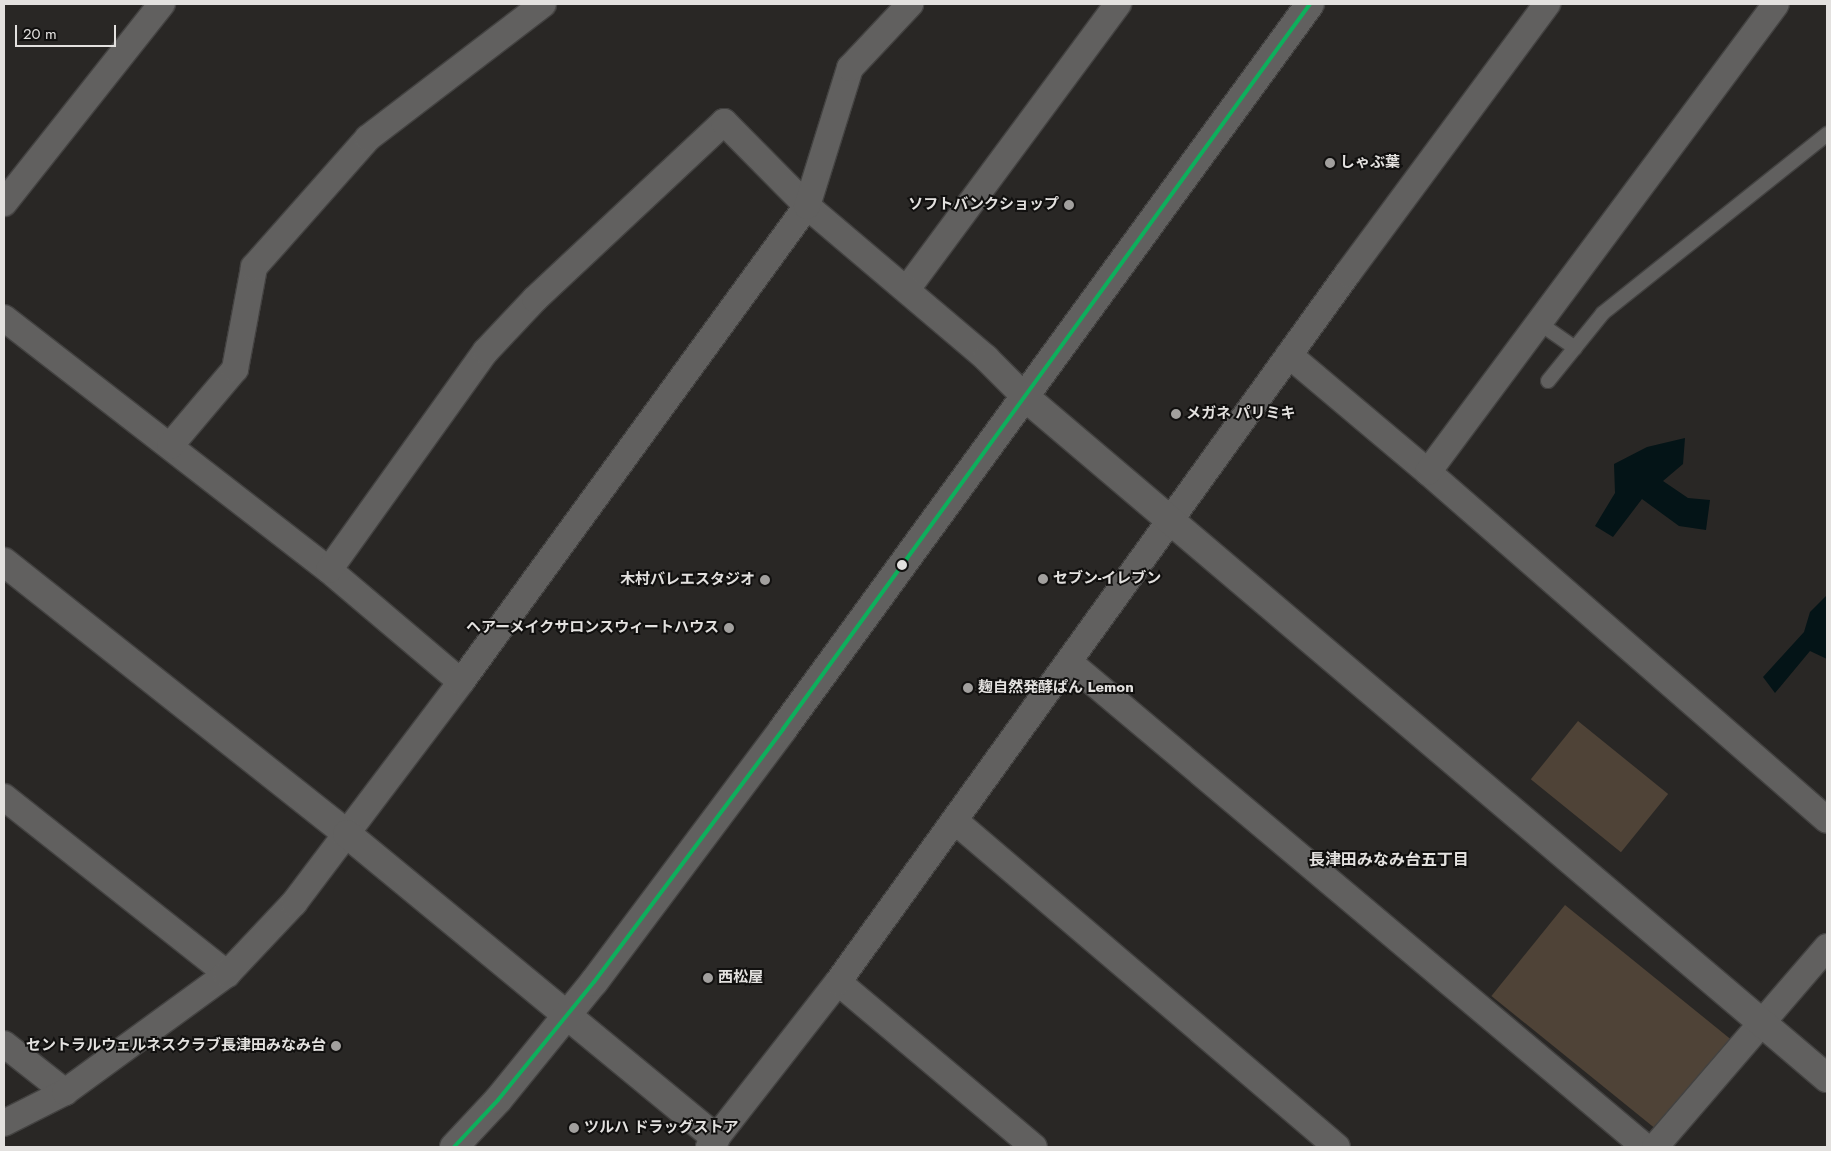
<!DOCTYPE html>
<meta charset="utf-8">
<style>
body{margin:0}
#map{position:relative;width:1831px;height:1151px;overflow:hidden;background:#292725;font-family:Jost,"Noto Sans JP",sans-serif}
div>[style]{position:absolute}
.green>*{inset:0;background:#4f4337;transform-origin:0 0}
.water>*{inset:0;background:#041417}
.roads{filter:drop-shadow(1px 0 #434241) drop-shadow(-1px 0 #434241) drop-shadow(0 1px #434241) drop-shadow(0 -1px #434241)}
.service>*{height:14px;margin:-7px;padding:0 7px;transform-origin:7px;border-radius:7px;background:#61605f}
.minor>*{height:26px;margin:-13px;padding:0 13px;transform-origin:13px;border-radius:13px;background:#61605f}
.tertiary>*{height:28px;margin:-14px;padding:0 14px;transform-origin:14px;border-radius:14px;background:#61605f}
.bus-1>*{height:4px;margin:-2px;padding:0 2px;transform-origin:2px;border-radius:2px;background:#0daf5c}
.dots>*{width:14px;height:14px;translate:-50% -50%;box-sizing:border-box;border:2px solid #11100f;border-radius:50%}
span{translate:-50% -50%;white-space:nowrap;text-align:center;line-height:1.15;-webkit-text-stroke:4px #11100f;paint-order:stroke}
.poi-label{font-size:15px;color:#e3e1df;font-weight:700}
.left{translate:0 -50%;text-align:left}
.right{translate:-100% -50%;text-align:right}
.neighbourhood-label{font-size:16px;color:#e3e1df;font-weight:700}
.frame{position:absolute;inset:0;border:5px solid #e3e1df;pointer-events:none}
.scale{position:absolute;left:15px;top:25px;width:101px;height:22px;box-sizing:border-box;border:2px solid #e3e1df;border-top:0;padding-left:6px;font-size:15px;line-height:18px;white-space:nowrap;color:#e3e1df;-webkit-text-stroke:4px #11100f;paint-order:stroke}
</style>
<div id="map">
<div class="green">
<div style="left:1578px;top:721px;width:116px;height:75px;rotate:39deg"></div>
<div style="left:1565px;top:905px;width:216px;height:117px;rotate:39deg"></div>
</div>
<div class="water">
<div style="clip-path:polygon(1685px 438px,1683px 464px,1663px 481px,1688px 498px,1710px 500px,1706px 530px,1679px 526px,1642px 499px,1613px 537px,1595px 526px,1615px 493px,1614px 464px,1647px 447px)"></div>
<div style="clip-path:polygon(1827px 595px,1827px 659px,1810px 651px,1775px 693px,1763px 677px,1804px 632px,1810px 612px)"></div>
</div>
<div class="roads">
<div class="service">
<div style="left:1539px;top:323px;width:44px;rotate:34.8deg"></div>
<div style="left:1548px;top:381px;width:87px;rotate:-51deg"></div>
<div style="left:1603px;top:313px;width:287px;rotate:-38.6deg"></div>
</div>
<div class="minor">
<div style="left:4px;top:203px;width:254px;rotate:-51.6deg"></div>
<div style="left:907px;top:289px;width:355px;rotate:-53.5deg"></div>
<div style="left:4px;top:318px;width:411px;rotate:37.8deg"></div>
<div style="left:329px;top:570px;width:173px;rotate:40.3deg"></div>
<div style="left:1289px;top:355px;width:182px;rotate:40.1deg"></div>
<div style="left:1428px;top:472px;width:529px;rotate:41.09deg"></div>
<div style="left:170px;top:446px;width:101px;rotate:-49.8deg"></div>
<div style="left:235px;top:369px;width:104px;rotate:-79.4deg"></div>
<div style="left:254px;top:267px;width:172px;rotate:-48.5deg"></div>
<div style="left:368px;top:138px;width:220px;rotate:-37.4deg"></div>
<div style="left:1428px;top:472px;width:583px;rotate:-53.37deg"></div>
<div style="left:329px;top:570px;width:269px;rotate:-54.4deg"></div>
<div style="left:486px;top:351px;width:71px;rotate:-46.7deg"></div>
<div style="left:535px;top:299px;width:259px;rotate:-43.1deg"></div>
<div style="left:724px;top:122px;width:118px;rotate:45.3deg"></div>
<div style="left:807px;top:206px;width:235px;rotate:40.3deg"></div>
<div style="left:986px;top:358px;width:55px;rotate:45deg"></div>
<div style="left:1069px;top:662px;width:753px;rotate:40.1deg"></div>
<div style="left:4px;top:797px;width:285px;rotate:38.4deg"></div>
<div style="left:955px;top:821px;width:502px;rotate:40.48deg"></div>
<div style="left:838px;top:982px;width:256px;rotate:40.1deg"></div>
<div style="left:4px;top:1044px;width:78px;rotate:38.2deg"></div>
<div style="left:4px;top:1123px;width:68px;rotate:-26.9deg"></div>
<div style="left:65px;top:1092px;width:200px;rotate:-36.1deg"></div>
<div style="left:227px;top:974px;width:98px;rotate:-46.7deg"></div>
<div style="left:294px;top:903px;width:277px;rotate:-52.9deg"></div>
<div style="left:461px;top:682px;width:588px;rotate:-53.99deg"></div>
<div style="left:807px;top:206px;width:145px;rotate:-72.7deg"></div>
<div style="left:850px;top:68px;width:88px;rotate:-46.8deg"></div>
<div style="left:709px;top:1147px;width:209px;rotate:-52deg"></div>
<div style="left:838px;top:982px;width:873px;rotate:-54.27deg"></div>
<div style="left:1348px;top:273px;width:335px;rotate:-53.5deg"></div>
<div style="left:1655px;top:1147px;width:264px;rotate:-49.3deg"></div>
</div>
<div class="tertiary">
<div style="left:1025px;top:397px;width:1052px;rotate:40.34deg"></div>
<div style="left:4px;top:562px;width:438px;rotate:38.4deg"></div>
<div style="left:347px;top:834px;width:478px;rotate:39.5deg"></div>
<div style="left:454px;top:1147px;width:64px;rotate:-46.9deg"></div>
<div style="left:498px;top:1100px;width:152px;rotate:-50.9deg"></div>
<div style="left:594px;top:982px;width:316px;rotate:-53.2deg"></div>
<div style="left:783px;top:729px;width:896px;rotate:-53.99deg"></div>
</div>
</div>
<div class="bus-1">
<div style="left:454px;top:1147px;width:64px;rotate:-46.9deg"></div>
<div style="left:498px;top:1100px;width:152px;rotate:-50.9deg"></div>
<div style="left:594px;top:982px;width:316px;rotate:-53.2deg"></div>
<div style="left:783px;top:729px;width:896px;rotate:-53.99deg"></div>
</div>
<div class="dots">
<div style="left:1330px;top:163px;background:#a2a09e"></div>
<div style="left:1069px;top:205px;background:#a2a09e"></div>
<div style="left:1176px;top:414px;background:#a2a09e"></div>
<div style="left:902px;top:565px;background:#e3e1df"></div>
<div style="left:1043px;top:579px;background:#a2a09e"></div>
<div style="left:765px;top:580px;background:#a2a09e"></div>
<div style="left:729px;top:628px;background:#a2a09e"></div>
<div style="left:968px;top:688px;background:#a2a09e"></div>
<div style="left:708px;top:978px;background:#a2a09e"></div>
<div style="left:336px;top:1046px;background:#a2a09e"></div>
<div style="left:574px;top:1128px;background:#a2a09e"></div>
</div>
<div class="poi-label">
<span class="left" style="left:1340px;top:163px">しゃぶ葉</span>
<span class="right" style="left:1059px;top:205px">ソフトバンクショップ</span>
<span class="left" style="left:1186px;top:414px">メガネ パリミキ</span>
<span class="left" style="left:1053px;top:579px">セブン-イレブン</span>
<span class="right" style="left:755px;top:580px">木村バレエスタジオ</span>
<span class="right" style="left:719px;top:628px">ヘアーメイクサロンスウィートハウス</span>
<span class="left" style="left:978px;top:688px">麹自然発酵ぱん Lemon</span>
<span class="left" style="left:718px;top:978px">西松屋</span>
<span class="right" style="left:326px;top:1046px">セントラルウェルネスクラブ長津田みなみ台</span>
<span class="left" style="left:584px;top:1128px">ツルハ ドラッグストア</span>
</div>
<div class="neighbourhood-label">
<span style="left:1389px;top:860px">長津田みなみ台五丁目</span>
</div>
<div class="frame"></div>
<div class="scale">20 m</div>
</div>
